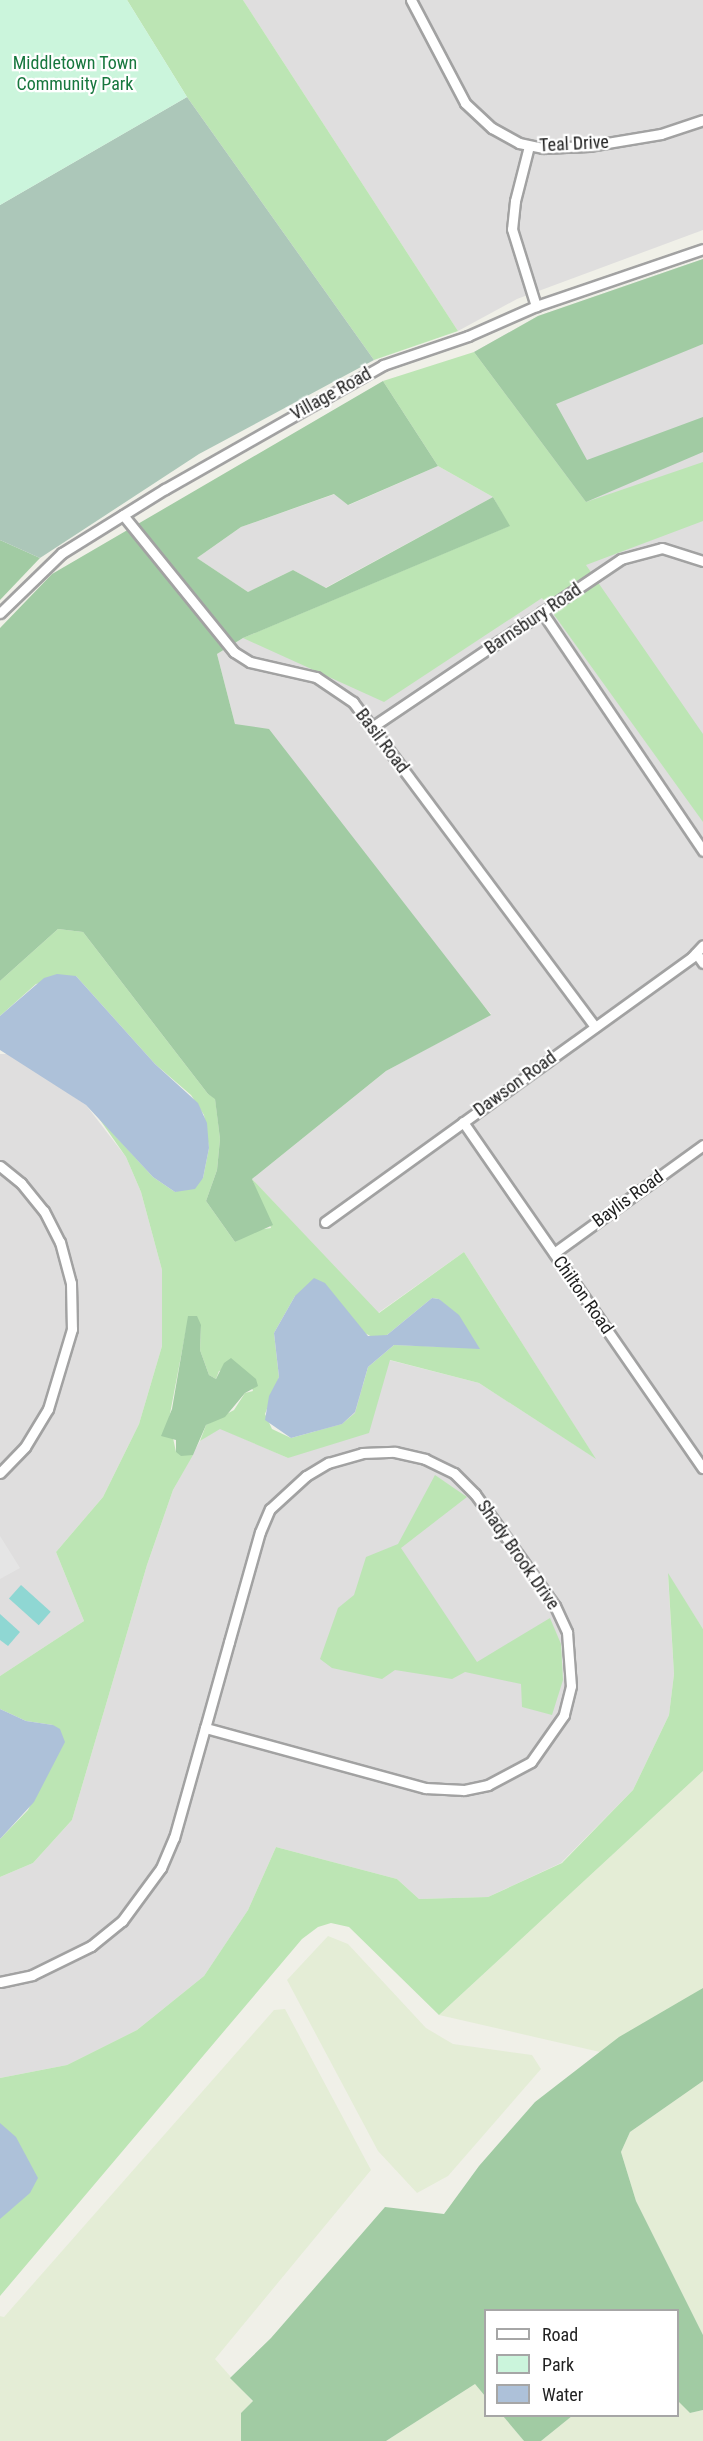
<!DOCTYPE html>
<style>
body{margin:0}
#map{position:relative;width:703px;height:2441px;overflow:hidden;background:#f0f0e8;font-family:"Roboto Condensed",sans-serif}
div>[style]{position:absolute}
.residential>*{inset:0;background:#dfdede}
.farmland>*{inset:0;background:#e4edd6}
.grass>*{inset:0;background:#bce5b4}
.forest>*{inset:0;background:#a1cba3}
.cemetery>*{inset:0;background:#acc7b9}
.park>*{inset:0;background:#cbf5dc}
.pitch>*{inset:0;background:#8fd7d3;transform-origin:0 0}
.parking>*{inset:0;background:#e5e5e5}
.water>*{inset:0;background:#adc1d9}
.roads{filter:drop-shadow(2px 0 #a2a2a2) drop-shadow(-2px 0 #a2a2a2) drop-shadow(0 2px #a2a2a2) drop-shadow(0 -2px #a2a2a2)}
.minor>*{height:9px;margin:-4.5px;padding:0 4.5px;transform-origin:4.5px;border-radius:4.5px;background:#fff}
span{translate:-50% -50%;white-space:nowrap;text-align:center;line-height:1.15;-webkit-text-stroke:4.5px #fff;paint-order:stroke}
.park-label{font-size:18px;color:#17773e}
.street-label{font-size:18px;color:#212121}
.legend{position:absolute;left:484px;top:2309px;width:195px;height:108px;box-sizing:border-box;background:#fff;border:2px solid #a6a6a6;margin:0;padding:8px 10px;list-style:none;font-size:18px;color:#212121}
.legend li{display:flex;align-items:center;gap:12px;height:30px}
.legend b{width:30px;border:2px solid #a6a6a6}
</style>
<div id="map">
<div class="residential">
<div style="clip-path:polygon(243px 0,703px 0,703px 230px,517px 299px,458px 331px)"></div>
<div style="clip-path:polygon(703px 259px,703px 1629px,668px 1575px,674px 1674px,669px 1715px,633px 1790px,561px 1863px,488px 1897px,419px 1899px,397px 1879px,276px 1847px,248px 1910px,204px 1976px,137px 2030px,67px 2065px,0 2078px,0 1877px,33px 1863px,72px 1820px,147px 1565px,173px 1490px,200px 1441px,220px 1428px,288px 1458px,389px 1360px,479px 1383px,595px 1458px,464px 1252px,378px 1313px,252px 1179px,386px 1071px,491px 1014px,235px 724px,217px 654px,243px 638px,585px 502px,474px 352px,538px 316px)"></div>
<div style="clip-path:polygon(438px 466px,493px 497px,325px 588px,293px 570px,248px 592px,197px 558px,241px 527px,335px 494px,349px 505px)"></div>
<div style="clip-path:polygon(0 1054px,11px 1054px,86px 1105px,126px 1157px,141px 1192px,162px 1270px,162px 1346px,139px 1424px,103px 1497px,56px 1552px,84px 1621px,0 1676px)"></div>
</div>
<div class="farmland">
<div style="clip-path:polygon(703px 1771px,703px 1988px,600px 2052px,439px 2015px)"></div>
<div style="clip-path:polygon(328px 1936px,348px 1944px,426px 2028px,453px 2044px,532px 2055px,541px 2069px,448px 2176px,417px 2193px,378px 2151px,287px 1980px)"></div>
<div style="clip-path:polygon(285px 2009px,371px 2170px,215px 2359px,253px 2402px,241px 2414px,241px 2441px,0 2441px,0 2316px,4px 2317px,274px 2010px)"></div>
<div style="clip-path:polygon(703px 2081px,703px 2335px,636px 2201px,621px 2152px,630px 2132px)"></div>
<div style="clip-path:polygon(475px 2384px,485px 2396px,486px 2416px,503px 2416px,524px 2441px,386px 2441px)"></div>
<div style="clip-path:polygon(678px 2401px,690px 2413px,703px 2410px,703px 2441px,541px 2441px,572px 2416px,678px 2416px)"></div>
</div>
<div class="grass">
<div style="clip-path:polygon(127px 0,243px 0,458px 331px,374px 360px,187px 97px)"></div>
<div style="clip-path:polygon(474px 352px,586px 502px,703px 462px,703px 521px,586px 565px,703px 734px,703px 822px,542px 598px,384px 702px,243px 638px,509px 526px,493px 497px,438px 466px,383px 381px)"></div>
<div style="clip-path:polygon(evenodd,58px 929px,83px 932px,208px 1094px,215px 1098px,220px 1139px,217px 1170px,206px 1201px,235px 1242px,257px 1230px,271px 1228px,252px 1179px,379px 1313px,464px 1252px,596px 1459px,479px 1383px,390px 1360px,369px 1433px,288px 1458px,220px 1429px,200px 1441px,206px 1425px,234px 1410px,245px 1393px,253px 1391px,247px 1373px,238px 1367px,219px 1371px,216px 1379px,209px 1375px,200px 1350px,201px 1325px,186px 1330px,169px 1419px,176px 1452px,193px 1455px,173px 1490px,147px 1565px,72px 1820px,33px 1863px,0 1877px,0 1839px,28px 1810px,59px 1749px,53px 1725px,26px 1721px,0 1709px,0 1676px,84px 1621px,56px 1552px,103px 1497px,139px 1424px,162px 1346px,162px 1270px,141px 1192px,126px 1157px,98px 1117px,153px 1177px,175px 1192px,203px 1178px,209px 1148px,204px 1115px,191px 1095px,155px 1064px,76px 976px,36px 984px,0 1016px,0 981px,58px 929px,295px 1296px,376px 1339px,387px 1335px,432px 1298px,439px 1299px,479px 1348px,394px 1345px,368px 1367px,355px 1413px,342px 1424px,291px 1438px,272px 1429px,265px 1414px,279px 1377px,274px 1333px,295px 1296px)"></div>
<div style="clip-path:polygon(435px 1475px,467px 1497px,401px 1548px,477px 1662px,550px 1618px,561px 1644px,563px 1680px,552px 1715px,522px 1707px,521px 1684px,465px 1672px,452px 1679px,395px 1670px,382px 1679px,332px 1668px,320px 1659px,338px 1608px,354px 1595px,366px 1557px,398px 1544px)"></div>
<div style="clip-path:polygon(668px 1573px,703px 1629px,703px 1771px,439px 2015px,349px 1927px,331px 1923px,318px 1927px,302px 1939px,0 2296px,0 2078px,67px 2065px,137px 2030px,204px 1976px,248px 1910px,276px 1847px,397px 1879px,419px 1899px,488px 1897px,562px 1863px,633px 1790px,669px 1715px,674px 1674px)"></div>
</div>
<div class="forest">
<div style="clip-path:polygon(703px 259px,703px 344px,556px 404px,587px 460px,703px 417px,703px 452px,586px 502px,474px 352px,538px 316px)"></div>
<div style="clip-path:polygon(383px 381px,438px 466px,348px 505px,334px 494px,241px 527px,197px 558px,248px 592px,293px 570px,326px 588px,493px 497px,510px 526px,243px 638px,217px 654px,235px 724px,269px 729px,491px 1015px,386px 1071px,252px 1179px,273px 1225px,235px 1242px,206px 1201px,217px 1170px,220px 1139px,215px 1099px,208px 1094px,83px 932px,58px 929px,0 981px,0 628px,52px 574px)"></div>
<div style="clip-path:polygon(0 540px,40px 558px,0 600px)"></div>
<div style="clip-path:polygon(188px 1316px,197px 1316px,201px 1325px,200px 1350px,209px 1375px,216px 1379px,224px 1363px,231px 1358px,256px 1379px,258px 1386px,245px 1393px,225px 1417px,206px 1425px,193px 1455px,181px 1456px,176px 1452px,176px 1440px,161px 1436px,172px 1409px)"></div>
<div style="clip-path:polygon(703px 1988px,703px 2081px,630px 2132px,621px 2152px,636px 2201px,703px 2335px,703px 2410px,690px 2413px,678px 2401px,678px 2310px,486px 2310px,485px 2396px,475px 2384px,386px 2441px,241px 2441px,241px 2413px,253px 2401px,230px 2378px,271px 2338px,385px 2207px,444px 2214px,479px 2166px,535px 2102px,619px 2037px)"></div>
<div style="clip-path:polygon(503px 2416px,572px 2416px,541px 2441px,524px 2441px)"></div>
</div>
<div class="cemetery">
<div style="clip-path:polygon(187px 97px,374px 360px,199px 454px,40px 558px,0 540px,0 205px)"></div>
</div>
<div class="park">
<div style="clip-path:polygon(0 0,127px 0,187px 97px,0 205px)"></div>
</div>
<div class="pitch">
<div style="left:21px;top:1585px;width:40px;height:18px;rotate:42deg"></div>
<div style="clip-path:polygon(0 1614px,20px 1632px,8px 1646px,0 1640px)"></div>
</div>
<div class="parking">
<div style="clip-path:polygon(0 1536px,20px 1568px,0 1579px)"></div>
</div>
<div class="water">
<div style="clip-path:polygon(57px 974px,76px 976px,155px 1064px,198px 1103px,207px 1123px,209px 1148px,203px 1178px,195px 1189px,175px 1192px,153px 1177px,86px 1105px,0 1050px,0 1016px,44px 978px)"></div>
<div style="clip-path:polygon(314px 1278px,325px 1283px,368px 1336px,387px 1335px,432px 1298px,439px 1299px,459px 1315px,480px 1349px,394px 1345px,368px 1367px,355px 1412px,342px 1424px,291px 1438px,265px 1420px,269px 1396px,279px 1377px,274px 1333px,295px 1296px)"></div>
<div style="clip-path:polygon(0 1709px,26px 1721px,53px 1725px,60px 1729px,65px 1742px,34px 1802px,0 1839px)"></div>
<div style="clip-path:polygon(0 2123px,16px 2137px,38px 2178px,30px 2193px,0 2219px)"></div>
</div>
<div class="roads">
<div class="minor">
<div style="left:411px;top:0;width:116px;rotate:62.3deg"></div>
<div style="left:465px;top:103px;width:37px;rotate:43deg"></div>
<div style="left:492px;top:128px;width:31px;rotate:29deg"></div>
<div style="left:519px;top:143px;width:25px;rotate:12deg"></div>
<div style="left:543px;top:148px;width:46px;rotate:-2.5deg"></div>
<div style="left:589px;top:146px;width:73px;rotate:-9.5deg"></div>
<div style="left:661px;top:134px;width:44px;rotate:-18.4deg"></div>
<div style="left:529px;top:146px;width:57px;rotate:104.3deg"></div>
<div style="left:515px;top:201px;width:28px;rotate:96deg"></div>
<div style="left:512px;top:229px;width:81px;rotate:72.7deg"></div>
<div style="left:123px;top:515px;width:176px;rotate:51deg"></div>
<div style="left:234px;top:652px;width:19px;rotate:32deg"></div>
<div style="left:250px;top:662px;width:68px;rotate:12.8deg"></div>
<div style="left:316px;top:677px;width:45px;rotate:34deg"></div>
<div style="left:353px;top:702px;width:405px;rotate:53.3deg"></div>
<div style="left:542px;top:612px;width:288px;rotate:56deg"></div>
<div style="left:0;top:613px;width:86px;rotate:-44.1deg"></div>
<div style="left:62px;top:553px;width:121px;rotate:-31.9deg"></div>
<div style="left:165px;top:489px;width:251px;rotate:-29.6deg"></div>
<div style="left:383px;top:365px;width:90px;rotate:-18.8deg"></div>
<div style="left:468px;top:336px;width:74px;rotate:-23.8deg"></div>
<div style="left:536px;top:306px;width:176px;rotate:-18.8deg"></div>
<div style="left:372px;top:727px;width:300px;rotate:-34deg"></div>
<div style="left:621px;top:559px;width:42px;rotate:-15deg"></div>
<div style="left:662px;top:548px;width:43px;rotate:17.6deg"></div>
<div style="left:696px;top:953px;width:12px;rotate:55deg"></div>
<div style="left:463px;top:1122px;width:421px;rotate:55.3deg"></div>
<div style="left:0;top:1166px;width:27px;rotate:39deg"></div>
<div style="left:21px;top:1183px;width:36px;rotate:51deg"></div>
<div style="left:44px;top:1211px;width:35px;rotate:63deg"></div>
<div style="left:60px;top:1242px;width:42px;rotate:75deg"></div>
<div style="left:71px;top:1283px;width:46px;rotate:88.8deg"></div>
<div style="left:72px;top:1329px;width:84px;rotate:106.7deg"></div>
<div style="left:48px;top:1409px;width:44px;rotate:121.2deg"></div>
<div style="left:25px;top:1447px;width:36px;rotate:134deg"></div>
<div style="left:325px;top:1222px;width:453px;rotate:-35.8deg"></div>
<div style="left:692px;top:957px;width:16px;rotate:-47deg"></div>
<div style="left:554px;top:1253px;width:184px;rotate:-35.9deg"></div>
<div style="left:0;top:1982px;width:33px;rotate:-12deg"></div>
<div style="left:32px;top:1975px;width:66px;rotate:-26.2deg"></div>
<div style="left:91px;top:1946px;width:40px;rotate:-39deg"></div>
<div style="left:122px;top:1921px;width:66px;rotate:-53.7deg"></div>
<div style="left:161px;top:1868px;width:33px;rotate:-67deg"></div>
<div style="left:174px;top:1838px;width:114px;rotate:-74.3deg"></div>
<div style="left:205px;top:1728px;width:89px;rotate:-74.4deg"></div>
<div style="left:229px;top:1642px;width:114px;rotate:-74.3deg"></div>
<div style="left:260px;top:1532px;width:25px;rotate:-67deg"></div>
<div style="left:270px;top:1509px;width:49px;rotate:-42.5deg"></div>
<div style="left:306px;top:1476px;width:26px;rotate:-31deg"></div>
<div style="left:328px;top:1463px;width:35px;rotate:-16deg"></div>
<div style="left:362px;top:1453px;width:33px;rotate:-2deg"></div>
<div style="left:395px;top:1452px;width:31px;rotate:13deg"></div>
<div style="left:425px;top:1459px;width:32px;rotate:26deg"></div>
<div style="left:454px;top:1473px;width:30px;rotate:45deg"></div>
<div style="left:475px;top:1494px;width:138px;rotate:54.5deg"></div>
<div style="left:555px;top:1606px;width:29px;rotate:65deg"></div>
<div style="left:567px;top:1632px;width:54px;rotate:85.8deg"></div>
<div style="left:571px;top:1686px;width:30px;rotate:104deg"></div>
<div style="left:564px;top:1715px;width:57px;rotate:125.1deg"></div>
<div style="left:531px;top:1762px;width:49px;rotate:151.9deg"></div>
<div style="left:488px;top:1785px;width:25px;rotate:168deg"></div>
<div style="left:464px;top:1790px;width:39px;rotate:-177deg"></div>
<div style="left:425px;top:1788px;width:228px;rotate:-164.7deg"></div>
</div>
</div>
<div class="park-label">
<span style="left:75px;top:74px">Middletown Town<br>Community Park</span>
</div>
<div class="street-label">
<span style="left:574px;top:144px;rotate:-3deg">Teal Drive</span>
<span style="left:331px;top:394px;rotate:-29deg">Village Road</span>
<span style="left:533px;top:619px;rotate:-34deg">Barnsbury Road</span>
<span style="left:382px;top:741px;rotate:53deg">Basil Road</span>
<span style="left:515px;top:1084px;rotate:-36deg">Dawson Road</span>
<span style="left:628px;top:1199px;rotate:-36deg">Baylis Road</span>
<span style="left:583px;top:1295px;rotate:55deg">Chilton Road</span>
<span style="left:518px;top:1555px;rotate:55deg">Shady Brook Drive</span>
</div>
<ul class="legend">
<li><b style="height:8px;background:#fff"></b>Road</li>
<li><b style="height:16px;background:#cbf5dc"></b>Park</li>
<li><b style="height:16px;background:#adc1d9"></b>Water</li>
</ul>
</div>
